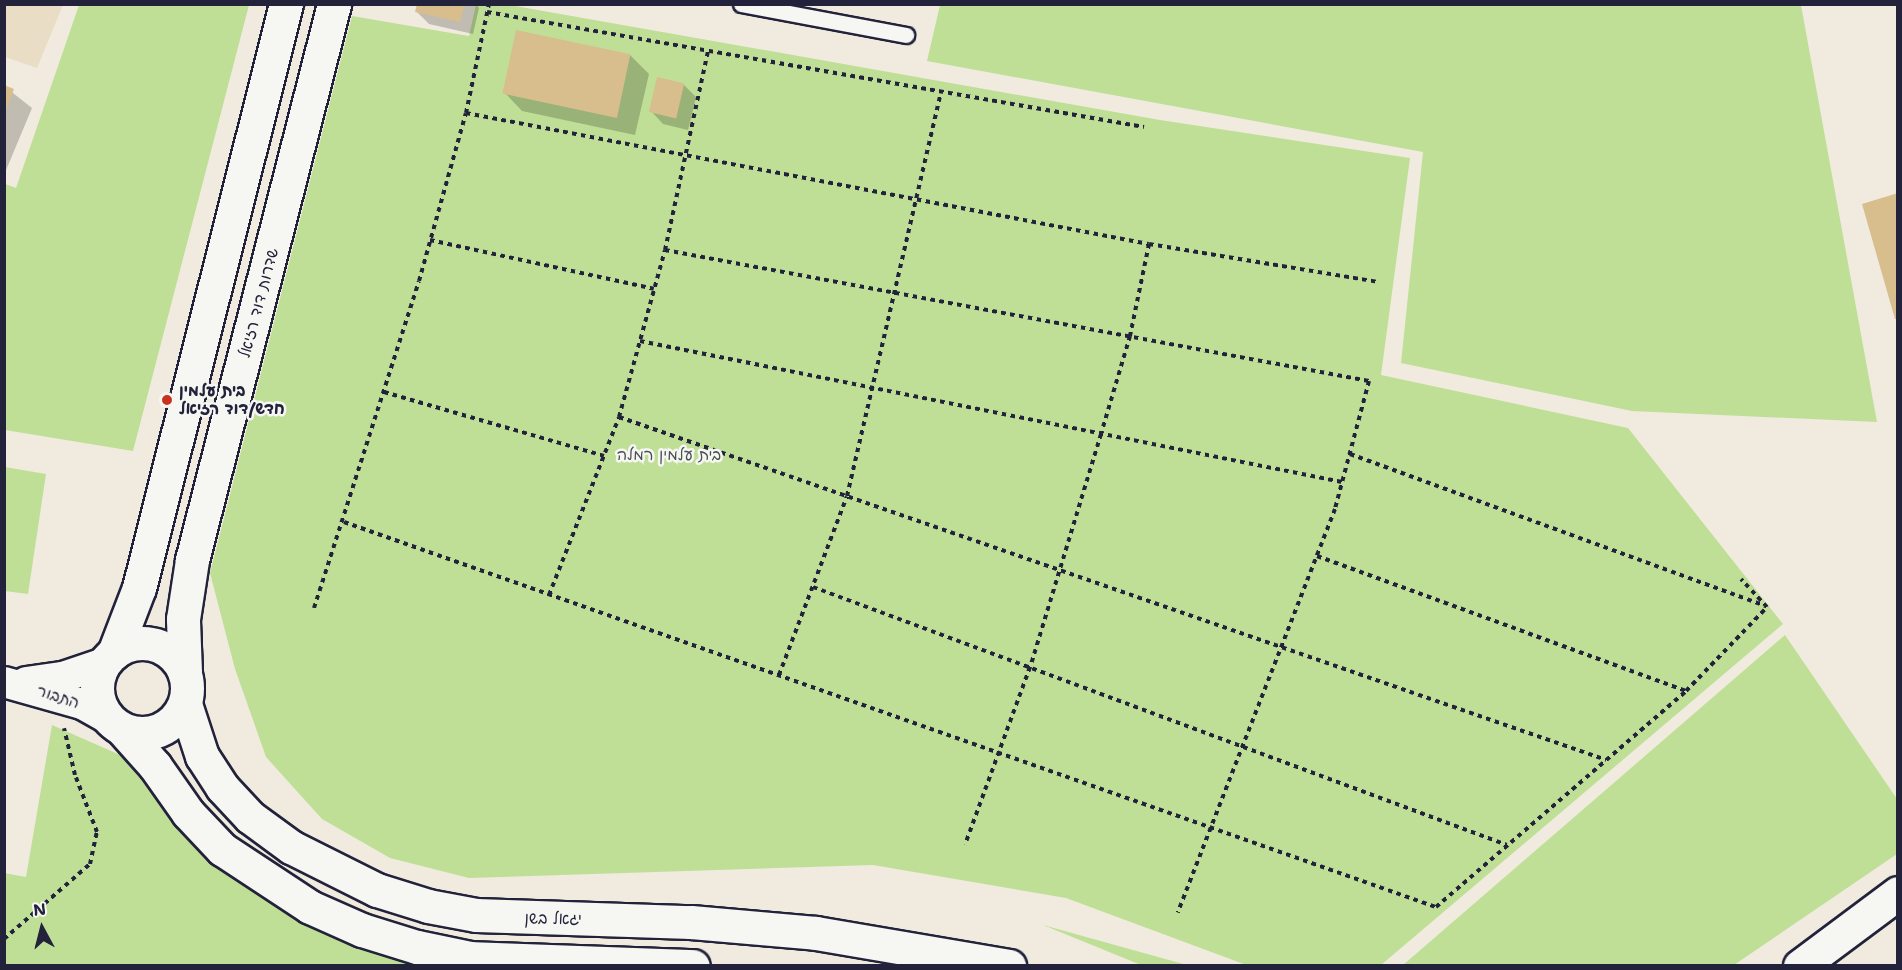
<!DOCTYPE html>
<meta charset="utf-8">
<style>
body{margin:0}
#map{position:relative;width:1902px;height:970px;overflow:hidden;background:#f0ebde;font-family:"Shantell Sans","Playpen Sans Hebrew",sans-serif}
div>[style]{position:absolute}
.built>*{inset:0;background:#e9ddc6}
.green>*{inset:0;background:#bfdf97}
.shadow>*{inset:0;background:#0003}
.building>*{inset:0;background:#d8bd8d;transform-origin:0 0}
.path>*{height:4px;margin-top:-2px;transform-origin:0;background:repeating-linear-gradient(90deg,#22223b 0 4.5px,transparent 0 9px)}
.roads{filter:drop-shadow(2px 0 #22223b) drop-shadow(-2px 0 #22223b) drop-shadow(0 2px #22223b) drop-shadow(0 -2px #22223b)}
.lane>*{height:15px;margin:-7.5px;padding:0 7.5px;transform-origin:7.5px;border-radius:7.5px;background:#f6f6f2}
.street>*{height:30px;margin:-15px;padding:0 15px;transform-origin:15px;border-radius:15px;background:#f6f6f2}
.secondary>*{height:33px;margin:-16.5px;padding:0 16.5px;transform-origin:16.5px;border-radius:16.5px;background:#f6f6f2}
.secondary>.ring{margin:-16.5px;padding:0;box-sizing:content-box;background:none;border:33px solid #f6f6f2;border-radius:50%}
.highway>*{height:33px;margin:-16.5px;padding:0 16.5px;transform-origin:16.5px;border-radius:16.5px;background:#f6f6f2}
.dots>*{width:16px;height:16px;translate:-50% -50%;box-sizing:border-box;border:3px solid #f6f6f2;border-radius:50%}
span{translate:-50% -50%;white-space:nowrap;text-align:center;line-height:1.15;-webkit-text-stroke:5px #f6f6f2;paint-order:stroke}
.street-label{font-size:16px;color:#22223b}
.poi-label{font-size:16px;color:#22223b;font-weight:700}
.left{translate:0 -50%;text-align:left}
.park-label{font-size:16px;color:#495152}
.frame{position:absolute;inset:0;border:6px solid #22223b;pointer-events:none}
.north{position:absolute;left:12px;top:898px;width:60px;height:60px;-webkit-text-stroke:4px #f6f6f2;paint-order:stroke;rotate:353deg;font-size:16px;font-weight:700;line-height:24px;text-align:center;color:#22223b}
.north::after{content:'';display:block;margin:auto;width:21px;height:27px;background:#22223b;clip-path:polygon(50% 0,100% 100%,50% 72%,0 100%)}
</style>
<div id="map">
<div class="built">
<div style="clip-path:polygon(5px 4px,63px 5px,37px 68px,5px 57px)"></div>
</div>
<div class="green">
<div style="clip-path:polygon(504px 4px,1160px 120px,1410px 158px,1381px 375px,1628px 428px,1783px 624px,1381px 965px,1249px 966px,1066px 898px,873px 865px,469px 878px,390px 858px,322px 819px,266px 757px,235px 669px,210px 573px,352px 16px,469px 36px,476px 5px)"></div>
<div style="clip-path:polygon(79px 5px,249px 5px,133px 451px,5px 430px,5px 184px,16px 188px)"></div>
<div style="clip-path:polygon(940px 5px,1801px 5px,1877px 422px,1632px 411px,1401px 363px,1423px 152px,927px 61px)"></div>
<div style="clip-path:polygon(5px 467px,46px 474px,28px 594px,5px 591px)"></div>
<div style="clip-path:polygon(1785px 635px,1897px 799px,1897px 854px,1734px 965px,1403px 965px)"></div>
<div style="clip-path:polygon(52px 725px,136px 762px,212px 852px,274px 904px,340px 937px,417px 965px,5px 965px,4px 873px,26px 877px)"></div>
<div style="clip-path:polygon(1043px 925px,1187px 965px,1141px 965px)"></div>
</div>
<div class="shadow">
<div style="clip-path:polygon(419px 4px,476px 4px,479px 8px,473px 34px,429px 24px,417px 12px)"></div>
<div style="clip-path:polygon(630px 55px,649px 74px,635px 135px,522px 111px,504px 92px)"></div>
<div style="clip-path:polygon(684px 85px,696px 97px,688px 130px,663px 124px,651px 111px)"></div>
<div style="clip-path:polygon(4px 86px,32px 108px,4px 175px)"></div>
</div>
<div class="building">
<div style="clip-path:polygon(417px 4px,465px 4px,460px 22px,415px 12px)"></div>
<div style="left:516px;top:30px;width:117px;height:65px;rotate:12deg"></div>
<div style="left:657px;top:77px;width:28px;height:36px;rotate:13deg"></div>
<div style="clip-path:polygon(4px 85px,14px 89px,5px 113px,4px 113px)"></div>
<div style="clip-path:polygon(1898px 193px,1898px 319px,1895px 319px,1862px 204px)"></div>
</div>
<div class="path">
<div style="left:487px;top:12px;width:667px;rotate:9.93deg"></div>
<div style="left:466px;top:113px;width:695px;rotate:10.86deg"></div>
<div style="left:1149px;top:244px;width:94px;rotate:101.7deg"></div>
<div style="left:1130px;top:336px;width:102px;rotate:106.5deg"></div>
<div style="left:1101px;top:434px;width:244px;rotate:106.9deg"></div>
<div style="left:1030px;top:667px;width:189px;rotate:110.1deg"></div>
<div style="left:430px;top:240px;width:229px;rotate:12.3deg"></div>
<div style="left:1149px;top:244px;width:232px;rotate:9.4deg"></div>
<div style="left:665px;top:250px;width:716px;rotate:10.54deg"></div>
<div style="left:1369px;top:381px;width:132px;rotate:104.9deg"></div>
<div style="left:1335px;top:509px;width:433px;rotate:111.3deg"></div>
<div style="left:640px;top:341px;width:716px;rotate:11.36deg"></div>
<div style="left:384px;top:392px;width:229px;rotate:16.2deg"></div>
<div style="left:619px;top:417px;width:1045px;rotate:19.16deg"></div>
<div style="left:1350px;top:454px;width:443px;rotate:20.1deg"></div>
<div style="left:344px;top:522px;width:1158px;rotate:19.42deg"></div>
<div style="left:1436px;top:907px;width:330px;rotate:-40.8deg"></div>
<div style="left:1686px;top:691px;width:117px;rotate:-46deg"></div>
<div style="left:1767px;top:607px;width:38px;rotate:-133deg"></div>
<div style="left:1317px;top:556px;width:392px;rotate:20.1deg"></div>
<div style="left:813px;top:587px;width:740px;rotate:20.39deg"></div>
<div style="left:549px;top:595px;width:191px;rotate:-68.5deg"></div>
<div style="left:619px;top:417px;width:173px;rotate:-74.6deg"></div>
<div style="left:665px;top:250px;width:204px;rotate:-77.8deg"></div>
<div style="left:314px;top:608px;width:343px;rotate:-72.2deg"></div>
<div style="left:419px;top:281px;width:174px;rotate:-74.4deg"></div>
<div style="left:466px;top:113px;width:111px;rotate:-78.1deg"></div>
<div style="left:779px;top:675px;width:191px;rotate:-69.2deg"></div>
<div style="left:847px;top:496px;width:416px;rotate:-76.9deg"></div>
<div style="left:4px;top:939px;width:114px;rotate:-41.1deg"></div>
<div style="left:90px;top:864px;width:33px;rotate:-78deg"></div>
<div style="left:97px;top:832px;width:61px;rotate:-111.1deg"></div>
<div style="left:75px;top:775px;width:48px;rotate:-103.2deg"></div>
</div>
<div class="roads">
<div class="lane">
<div style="left:741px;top:4px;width:168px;rotate:10.6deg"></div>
</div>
<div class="street">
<div style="left:4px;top:682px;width:81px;rotate:15.8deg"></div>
<div style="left:82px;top:704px;width:31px;rotate:29deg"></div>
<div style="left:26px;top:682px;width:37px;rotate:-8deg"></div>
<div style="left:63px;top:677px;width:43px;rotate:-18.9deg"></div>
</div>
<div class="secondary">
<div class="ring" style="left:97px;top:643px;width:57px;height:57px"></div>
<div style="left:114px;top:653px;width:70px;rotate:-69deg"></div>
<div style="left:139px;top:588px;width:602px;rotate:-75.87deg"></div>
<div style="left:185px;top:672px;width:53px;rotate:-92.2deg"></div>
<div style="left:183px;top:619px;width:60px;rotate:-81.3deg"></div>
<div style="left:192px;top:560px;width:574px;rotate:-75.67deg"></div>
<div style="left:185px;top:704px;width:55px;rotate:71.9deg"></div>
<div style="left:202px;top:756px;width:37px;rotate:57deg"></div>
<div style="left:222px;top:787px;width:41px;rotate:47deg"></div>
<div style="left:250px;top:817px;width:51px;rotate:36.2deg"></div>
<div style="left:291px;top:847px;width:96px;rotate:26.6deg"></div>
<div style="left:377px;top:890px;width:53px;rotate:17.4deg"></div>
<div style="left:428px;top:906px;width:49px;rotate:10.6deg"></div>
<div style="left:476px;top:915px;width:215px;rotate:1.9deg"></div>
<div style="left:691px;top:922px;width:125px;rotate:5deg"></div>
<div style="left:816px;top:933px;width:196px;rotate:9.7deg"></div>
<div style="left:122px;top:729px;width:50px;rotate:48.3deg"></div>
<div style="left:155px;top:766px;width:57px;rotate:54.9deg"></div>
<div style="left:188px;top:813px;width:50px;rotate:46.6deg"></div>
<div style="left:222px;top:849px;width:105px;rotate:33.4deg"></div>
<div style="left:310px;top:907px;width:57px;rotate:23.9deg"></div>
<div style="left:362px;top:930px;width:58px;rotate:17.2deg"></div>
<div style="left:417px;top:947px;width:54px;rotate:11.7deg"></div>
<div style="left:470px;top:958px;width:223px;rotate:2.1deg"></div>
</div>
<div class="highway">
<div style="left:1800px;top:966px;width:122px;rotate:-36.7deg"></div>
</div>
</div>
<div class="dots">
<div style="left:167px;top:400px;background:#c8321e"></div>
</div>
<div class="street-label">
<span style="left:259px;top:303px;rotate:-75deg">שדרות דוד רזיאל</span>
<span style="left:58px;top:697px;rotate:18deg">התבור</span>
<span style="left:553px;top:919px;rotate:1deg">יגאל בשן</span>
</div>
<div class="poi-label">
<span class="left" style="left:179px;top:400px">בית עלמין<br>חדש/דוד רזיאל</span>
</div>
<div class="park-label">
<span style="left:669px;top:455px">בית עלמין רמלה</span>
</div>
<div class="frame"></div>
<div class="north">N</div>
</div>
